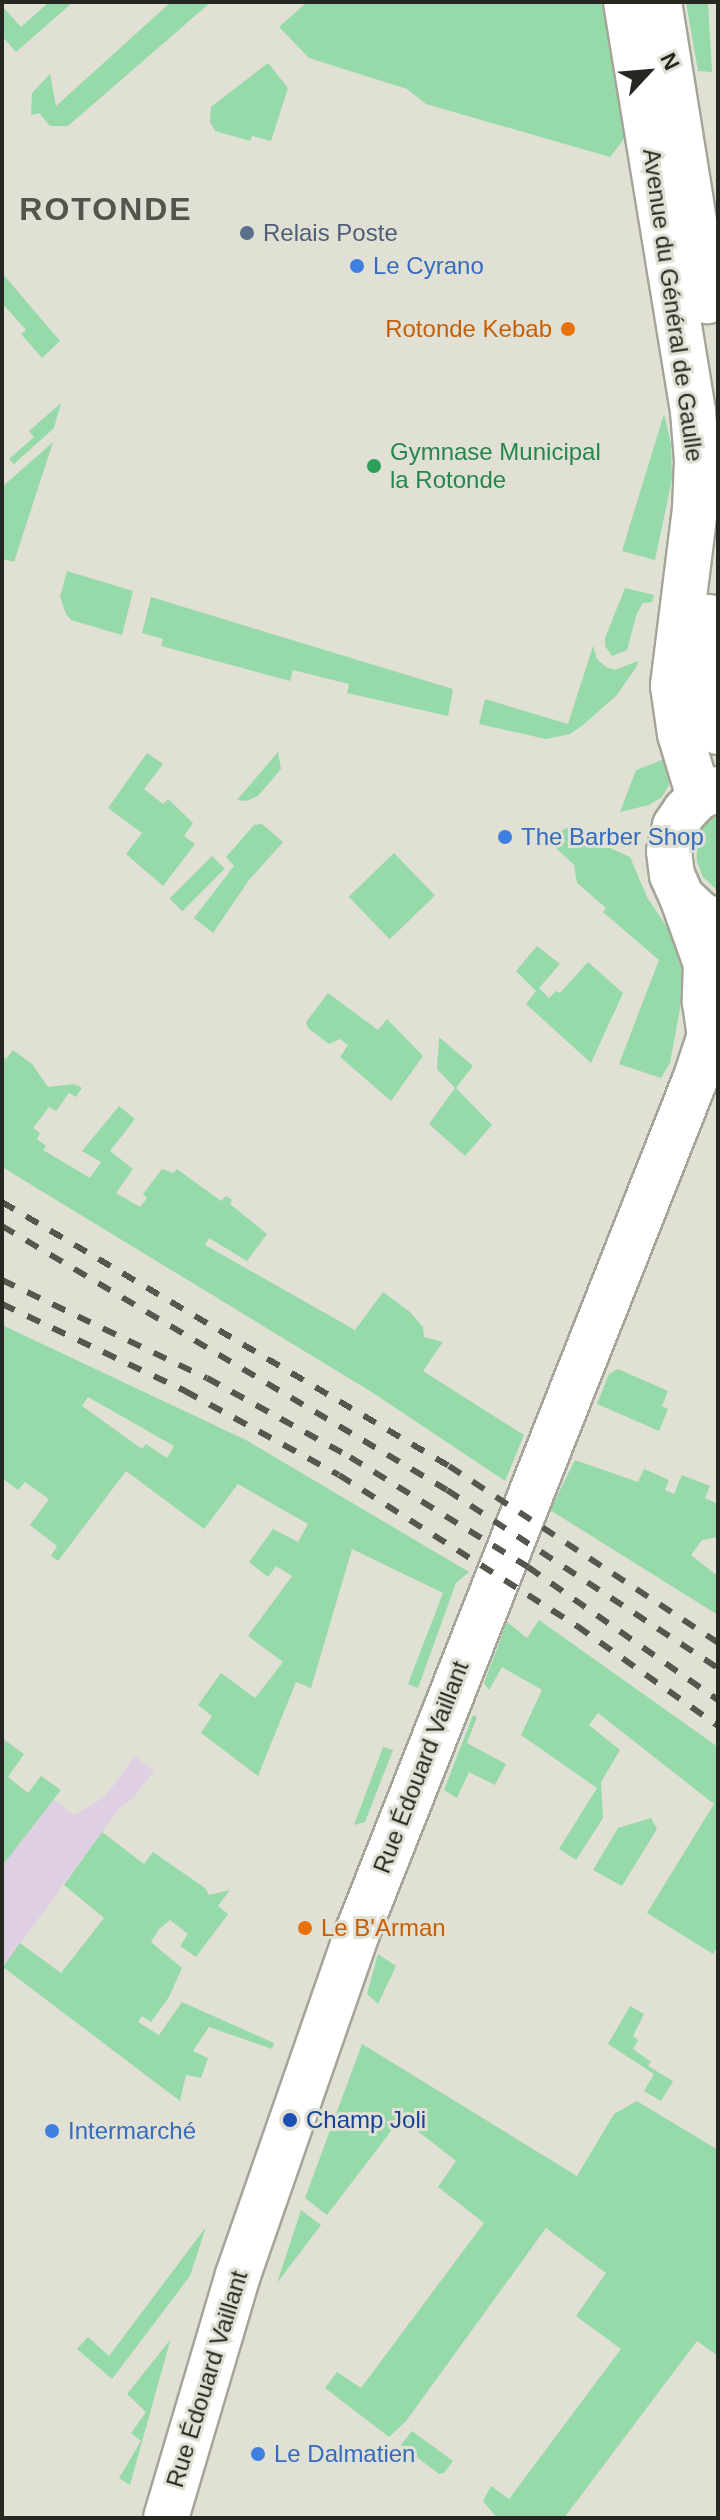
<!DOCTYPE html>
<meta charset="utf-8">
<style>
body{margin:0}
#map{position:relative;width:720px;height:2520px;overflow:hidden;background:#e1e0d4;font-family:Arial,sans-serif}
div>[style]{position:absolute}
.industrial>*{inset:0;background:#dfcfe2}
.green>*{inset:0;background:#95daa8;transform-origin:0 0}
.roads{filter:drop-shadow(2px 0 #a6a499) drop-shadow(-2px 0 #a6a499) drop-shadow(0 2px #a6a499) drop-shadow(0 -2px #a6a499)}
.secondary>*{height:44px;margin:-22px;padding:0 22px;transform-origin:22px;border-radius:22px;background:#fff}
.rail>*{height:6px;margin-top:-3px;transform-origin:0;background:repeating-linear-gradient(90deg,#56564f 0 14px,transparent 0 28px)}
.dots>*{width:22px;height:22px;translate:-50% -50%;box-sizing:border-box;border:4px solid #e1e0d4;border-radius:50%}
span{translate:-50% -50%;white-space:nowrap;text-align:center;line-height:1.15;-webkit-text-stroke:6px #e1e0d4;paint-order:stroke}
.service-label{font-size:24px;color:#4e5e75}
.left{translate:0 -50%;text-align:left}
.shop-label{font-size:24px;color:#366cbe}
.street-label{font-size:24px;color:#272722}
.food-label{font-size:24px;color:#c56008}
.right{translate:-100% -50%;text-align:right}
.leisure-label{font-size:24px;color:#27864d}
.transit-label{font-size:24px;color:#164399}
.district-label{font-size:32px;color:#55544a;font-weight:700;letter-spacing:2px}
.frame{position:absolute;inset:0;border:4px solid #272722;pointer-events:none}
.north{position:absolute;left:608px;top:32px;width:80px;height:80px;-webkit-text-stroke:6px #e1e0d4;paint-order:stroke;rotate:64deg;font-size:22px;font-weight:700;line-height:32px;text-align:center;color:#272722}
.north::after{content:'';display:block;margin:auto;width:28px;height:36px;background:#272722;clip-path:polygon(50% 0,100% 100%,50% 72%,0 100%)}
</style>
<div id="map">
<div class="industrial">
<div style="clip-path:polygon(135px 1756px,154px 1771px,133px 1798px,118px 1810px,3px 1967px,2px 1866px,53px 1799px,74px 1815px,105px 1797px)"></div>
</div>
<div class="green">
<div style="clip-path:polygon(49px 2px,73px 2px,16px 52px,2px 36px,2px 6px,21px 27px)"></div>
<div style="clip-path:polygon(171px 2px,211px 2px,68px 126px,50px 126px,39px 113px,31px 115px,32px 93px,50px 74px,56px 106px)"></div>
<div style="clip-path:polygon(307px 2px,607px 2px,627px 135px,610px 157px,426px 104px,407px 89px,309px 58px,279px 27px)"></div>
<div style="clip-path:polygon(686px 2px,708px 2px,712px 72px,698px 71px)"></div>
<div style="clip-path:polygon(268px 63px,288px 88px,271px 141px,252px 136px,250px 141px,215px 131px,210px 122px,211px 107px)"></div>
<div style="clip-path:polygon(2px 273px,60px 341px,42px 358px,21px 334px,26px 330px,2px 303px)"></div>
<div style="clip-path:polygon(61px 403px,54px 428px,14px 464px,9px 459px,34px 437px,29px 431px)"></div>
<div style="clip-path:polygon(664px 414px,671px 444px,672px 479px,655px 560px,622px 551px)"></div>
<div style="clip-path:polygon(53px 442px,14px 562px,2px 559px,2px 487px)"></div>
<div style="clip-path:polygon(67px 571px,133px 591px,122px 635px,71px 620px,66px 614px,60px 597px)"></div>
<div style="clip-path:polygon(625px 588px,654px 595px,652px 602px,643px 603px,637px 613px,627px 650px,612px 656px,605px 646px,605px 638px)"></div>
<div style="clip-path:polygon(151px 597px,453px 689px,448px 716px,347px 693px,349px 684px,293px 670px,290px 681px,161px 646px,163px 639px,142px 633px)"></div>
<div style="clip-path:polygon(593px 646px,597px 659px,606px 667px,615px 670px,638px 661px,637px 666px,616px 696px,583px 725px,570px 734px,546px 739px,479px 724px,485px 699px,568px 724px)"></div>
<div style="clip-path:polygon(278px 752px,281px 769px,258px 796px,246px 801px,237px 800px)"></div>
<div style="clip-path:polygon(147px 753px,163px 764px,144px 789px,163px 804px,168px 799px,193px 823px,184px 836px,195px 844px,163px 886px,126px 854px,142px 833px,108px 808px)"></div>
<div style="clip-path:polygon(667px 758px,669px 785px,662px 797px,649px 805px,620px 812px,636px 770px)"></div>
<div style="clip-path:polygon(718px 812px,718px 891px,703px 877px,697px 862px,696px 846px,700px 831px)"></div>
<div style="clip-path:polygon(262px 824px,283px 842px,249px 880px,213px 933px,194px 918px,234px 866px,226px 857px,254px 825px)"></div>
<div style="clip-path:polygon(566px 828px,630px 857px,648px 899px,674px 937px,681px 958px,683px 992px,670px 1063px,661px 1078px,619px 1064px,659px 960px,603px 912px,606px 908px,577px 883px,574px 865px,554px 846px,554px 836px)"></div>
<div style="left:394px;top:853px;width:59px;height:63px;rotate:46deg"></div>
<div style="left:212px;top:856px;width:18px;height:60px;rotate:45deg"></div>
<div style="clip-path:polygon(537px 946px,560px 964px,539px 988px,549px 998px,556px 991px,560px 993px,588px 962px,623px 993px,591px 1063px,526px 1004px,536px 991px,516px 971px)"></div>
<div style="clip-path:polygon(328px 993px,378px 1030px,387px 1019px,423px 1056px,391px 1101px,340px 1057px,348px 1045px,340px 1039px,329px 1044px,308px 1028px,306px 1022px)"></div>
<div style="clip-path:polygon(439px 1037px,473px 1066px,456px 1088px,492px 1125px,465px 1156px,429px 1124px,455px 1088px,437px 1069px)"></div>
<div style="clip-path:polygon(13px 1050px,32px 1064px,48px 1087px,74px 1084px,82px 1088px,76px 1097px,69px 1093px,56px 1111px,49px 1107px,33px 1128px,40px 1133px,37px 1139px,46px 1146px,43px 1150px,90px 1178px,101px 1162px,82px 1151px,119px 1106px,135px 1119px,110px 1151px,133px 1169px,116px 1193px,140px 1207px,147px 1198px,143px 1194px,162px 1169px,173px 1173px,177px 1169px,221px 1201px,226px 1196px,232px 1200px,230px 1204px,267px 1234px,247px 1261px,209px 1238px,205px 1245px,355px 1330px,383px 1292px,410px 1312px,423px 1327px,424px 1337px,443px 1342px,423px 1371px,524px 1435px,505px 1481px,370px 1391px,2px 1167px,2px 1056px,6px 1059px)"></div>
<div style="clip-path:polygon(evenodd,2px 1325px,246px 1440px,469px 1572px,456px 1583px,418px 1688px,408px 1684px,443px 1593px,352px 1549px,311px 1688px,296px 1682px,258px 1776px,201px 1733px,212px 1716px,198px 1705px,221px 1673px,255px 1698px,283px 1662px,248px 1636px,292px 1576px,276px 1566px,268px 1577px,249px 1562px,273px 1529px,298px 1542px,308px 1524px,238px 1484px,204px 1529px,126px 1471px,58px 1561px,51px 1556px,57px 1546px,30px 1525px,49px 1499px,25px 1482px,18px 1490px,2px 1478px,2px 1325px,88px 1397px,174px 1446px,167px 1458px,146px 1444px,142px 1449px,82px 1406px,88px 1397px)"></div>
<div style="clip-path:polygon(618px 1369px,668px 1391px,662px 1406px,668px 1409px,659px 1431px,597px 1404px,609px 1374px)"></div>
<div style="clip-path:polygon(575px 1460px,638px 1482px,644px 1469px,669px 1480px,665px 1490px,674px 1494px,682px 1475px,710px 1486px,705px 1498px,718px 1504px,718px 1537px,702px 1540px,691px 1555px,715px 1574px,718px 1571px,718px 1615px,550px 1510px)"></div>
<div style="clip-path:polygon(539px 1620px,718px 1747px,718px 1946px,713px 1954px,647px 1913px,714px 1804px,598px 1713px,589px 1725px,620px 1750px,601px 1782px,603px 1818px,576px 1860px,559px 1849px,597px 1788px,521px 1735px,542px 1690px,502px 1667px,489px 1690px,484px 1683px,507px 1622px,527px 1638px)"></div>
<div style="clip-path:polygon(473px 1715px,477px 1717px,467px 1743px,506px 1764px,495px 1785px,469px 1772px,457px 1798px,444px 1790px)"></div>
<div style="clip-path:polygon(2px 1738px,24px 1754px,8px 1777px,28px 1793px,41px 1776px,61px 1790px,2px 1866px)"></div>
<div style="clip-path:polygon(383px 1747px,393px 1750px,365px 1822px,354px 1825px)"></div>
<div style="clip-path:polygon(651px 1818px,657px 1829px,622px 1886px,593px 1870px,618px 1828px)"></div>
<div style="clip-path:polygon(102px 1832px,144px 1864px,153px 1852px,205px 1888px,209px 1895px,230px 1890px,218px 1906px,228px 1914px,196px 1957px,180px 1946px,188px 1934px,170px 1920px,159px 1929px,151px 1942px,182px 1968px,169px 1997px,151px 2022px,142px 2016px,138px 2022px,159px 2035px,182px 2002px,274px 2043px,272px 2049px,209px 2027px,193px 2051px,208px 2058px,201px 2078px,186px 2075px,180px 2101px,3px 1967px,20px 1943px,61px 1973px,104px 1918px,64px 1885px)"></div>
<div style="clip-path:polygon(378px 1954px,396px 1966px,378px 2004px,367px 1994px)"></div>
<div style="clip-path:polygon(630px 2006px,644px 2014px,633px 2036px,638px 2040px,633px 2049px,651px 2062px,648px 2066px,673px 2081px,661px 2101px,644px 2091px,654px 2074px,608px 2044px)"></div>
<div style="clip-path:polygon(362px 2044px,577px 2176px,614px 2114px,637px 2101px,718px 2150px,718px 2356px,697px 2341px,564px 2518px,497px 2518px,483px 2501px,491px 2486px,509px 2499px,621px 2349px,576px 2316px,606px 2273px,546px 2228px,406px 2421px,389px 2437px,325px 2388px,337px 2372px,361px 2388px,484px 2223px,438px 2187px,456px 2161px,401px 2118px,327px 2215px,305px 2198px)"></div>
<div style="clip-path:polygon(301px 2210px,321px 2225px,277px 2283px)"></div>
<div style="clip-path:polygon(206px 2227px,190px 2276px,112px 2379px,77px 2349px,88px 2337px,109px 2356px)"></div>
<div style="clip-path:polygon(170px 2340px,170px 2341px,130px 2485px,119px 2478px,141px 2441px,131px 2433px,146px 2412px,127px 2394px)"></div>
<div style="clip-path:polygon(412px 2431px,453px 2461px,444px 2473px,439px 2474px,401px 2445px)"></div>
</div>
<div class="roads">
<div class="secondary">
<div style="left:626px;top:2px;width:414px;rotate:80.7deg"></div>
<div style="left:693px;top:411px;width:50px;rotate:85.4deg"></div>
<div style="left:697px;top:461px;width:48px;rotate:92.4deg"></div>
<div style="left:695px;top:509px;width:178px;rotate:97.1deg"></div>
<div style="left:673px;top:686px;width:49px;rotate:81.7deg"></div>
<div style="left:680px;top:734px;width:66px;rotate:73.2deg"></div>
<div style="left:659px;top:2px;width:303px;rotate:80.9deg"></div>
<div style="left:709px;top:617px;width:77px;rotate:92.2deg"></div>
<div style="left:706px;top:694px;width:40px;rotate:72deg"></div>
<div style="left:718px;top:789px;width:21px;rotate:157deg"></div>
<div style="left:699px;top:797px;width:20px;rotate:135deg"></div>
<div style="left:685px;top:811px;width:18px;rotate:124deg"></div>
<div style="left:675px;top:826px;width:26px;rotate:103deg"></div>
<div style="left:669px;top:851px;width:24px;rotate:83deg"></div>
<div style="left:672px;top:875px;width:24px;rotate:66deg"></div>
<div style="left:682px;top:897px;width:25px;rotate:43deg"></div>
<div style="left:700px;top:914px;width:20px;rotate:24deg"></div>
<div style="left:682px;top:897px;width:71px;rotate:70.3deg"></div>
<div style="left:706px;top:964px;width:38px;rotate:92deg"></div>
<div style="left:705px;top:1002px;width:27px;rotate:82deg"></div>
<div style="left:166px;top:2518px;width:253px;rotate:-73.5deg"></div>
<div style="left:238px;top:2275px;width:364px;rotate:-70.8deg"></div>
<div style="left:358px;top:1931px;width:915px;rotate:-68.4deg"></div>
<div style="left:695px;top:1080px;width:73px;rotate:-71.6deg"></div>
</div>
</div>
<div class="rail">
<div style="left:2px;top:1202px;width:519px;rotate:30.57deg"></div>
<div style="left:449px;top:1466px;width:322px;rotate:33.3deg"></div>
<div style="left:2px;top:1226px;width:517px;rotate:30.68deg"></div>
<div style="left:447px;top:1490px;width:324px;rotate:33.3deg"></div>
<div style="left:2px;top:1280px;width:227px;rotate:25.6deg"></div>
<div style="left:207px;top:1378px;width:163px;rotate:28.9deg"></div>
<div style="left:350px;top:1457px;width:209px;rotate:31.7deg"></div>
<div style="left:528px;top:1567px;width:232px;rotate:35deg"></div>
<div style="left:2px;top:1304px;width:203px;rotate:25.4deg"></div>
<div style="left:185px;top:1391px;width:175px;rotate:28.6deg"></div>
<div style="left:339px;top:1475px;width:282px;rotate:32.4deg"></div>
<div style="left:577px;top:1626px;width:173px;rotate:35.3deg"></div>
</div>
<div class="dots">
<div style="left:247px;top:233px;background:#5c6f8a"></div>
<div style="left:357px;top:266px;background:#3f7fe0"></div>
<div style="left:568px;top:329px;background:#e8710a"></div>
<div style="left:374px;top:466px;background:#2e9e5b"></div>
<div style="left:505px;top:837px;background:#3f7fe0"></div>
<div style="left:305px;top:1928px;background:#e8710a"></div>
<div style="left:290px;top:2120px;background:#1a4fb4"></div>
<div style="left:52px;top:2131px;background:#3f7fe0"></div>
<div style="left:258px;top:2454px;background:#3f7fe0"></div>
</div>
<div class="service-label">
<span class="left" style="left:263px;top:233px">Relais Poste</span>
</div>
<div class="shop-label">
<span class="left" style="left:373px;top:266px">Le Cyrano</span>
<span class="left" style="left:521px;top:837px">The Barber Shop</span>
<span class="left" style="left:68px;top:2131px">Intermarché</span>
<span class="left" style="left:274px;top:2454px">Le Dalmatien</span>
</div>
<div class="street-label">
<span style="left:673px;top:305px;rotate:82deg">Avenue du Général de Gaulle</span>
<span style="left:421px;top:1767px;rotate:-69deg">Rue Édouard Vaillant</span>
<span style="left:207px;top:2379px;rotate:-73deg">Rue Édouard Vaillant</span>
</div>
<div class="food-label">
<span class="right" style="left:552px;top:329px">Rotonde Kebab</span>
<span class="left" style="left:321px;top:1928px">Le B'Arman</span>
</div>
<div class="leisure-label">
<span class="left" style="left:390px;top:466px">Gymnase Municipal<br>la Rotonde</span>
</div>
<div class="transit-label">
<span class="left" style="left:306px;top:2120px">Champ Joli</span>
</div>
<div class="district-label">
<span style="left:106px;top:209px">ROTONDE</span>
</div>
<div class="frame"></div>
<div class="north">N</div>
</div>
